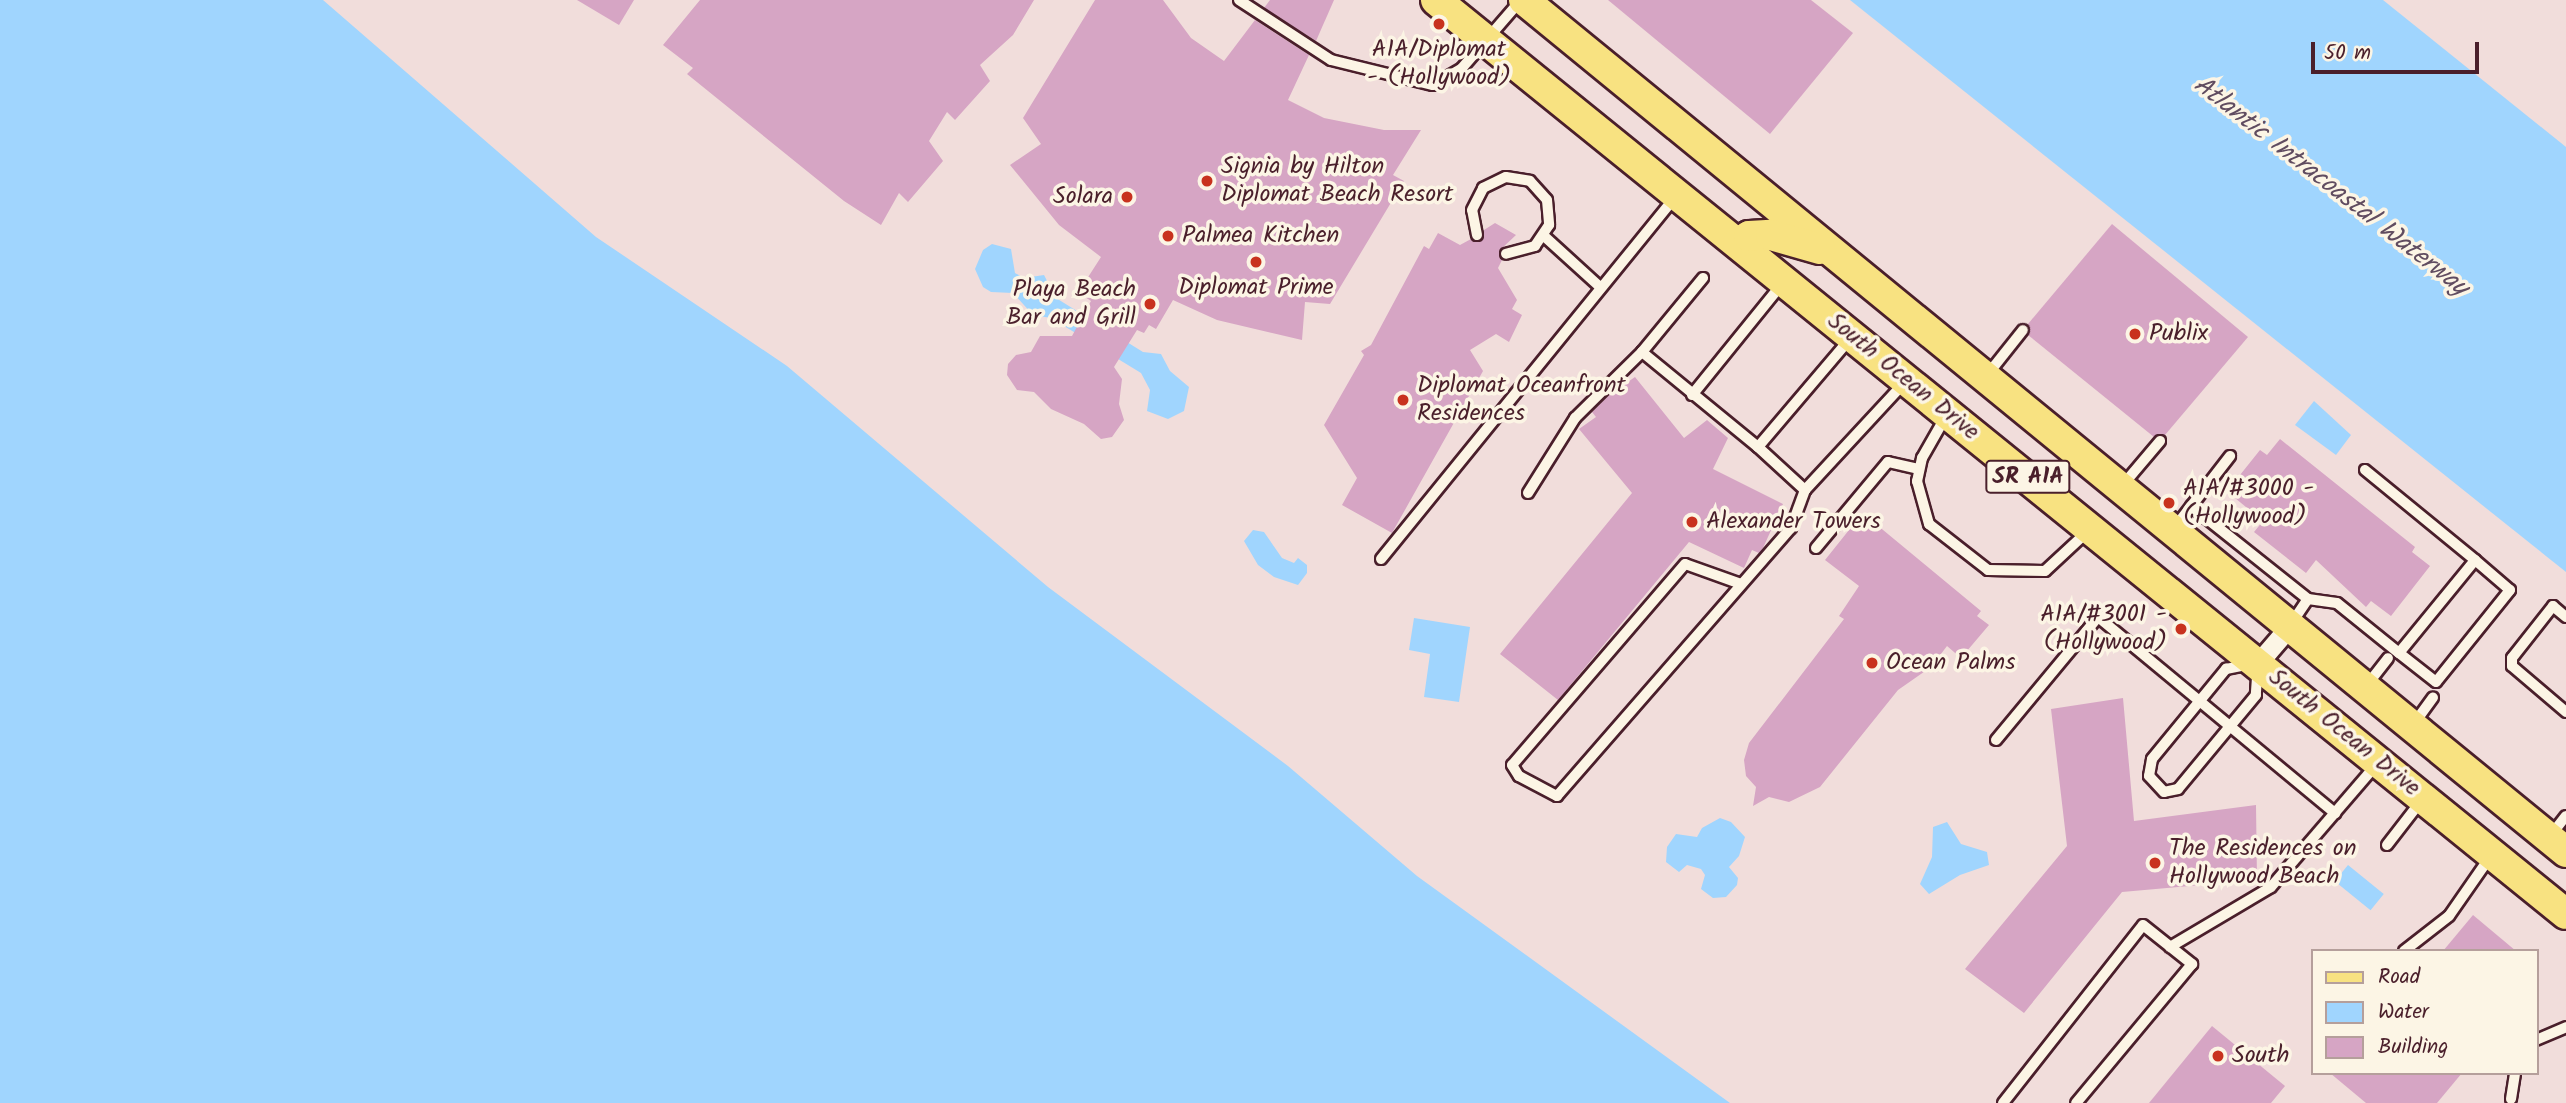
<!DOCTYPE html>
<style>
body{margin:0}
#map{position:relative;width:2566px;height:1103px;overflow:hidden;background:#f1dddb;font-family:Kalam,sans-serif}
div>[style]{position:absolute}
.water>*{inset:0;background:#a0d5fe;transform-origin:0 0}
.building>*{inset:0;background:#d6a5c4}
.roads{filter:drop-shadow(2px 0 #4a1f2b) drop-shadow(-2px 0 #4a1f2b) drop-shadow(0 2px #4a1f2b) drop-shadow(0 -2px #4a1f2b)}
.lane>*{height:10px;margin:-5px;padding:0 5px;transform-origin:5px;border-radius:5px;background:#fcf5e5}
.street>*{height:19px;margin:-9.5px;padding:0 9.5px;transform-origin:9.5px;border-radius:9.5px;background:#fcf5e5}
.primary>*{height:30px;margin:-15px;padding:0 15px;transform-origin:15px;border-radius:15px;background:#f8e281}
.dots>*{width:19px;height:19px;translate:-50% -50%;box-sizing:border-box;border:4px solid #fcf5e5;border-radius:50%}
span{translate:-50% -50%;white-space:nowrap;text-align:center;line-height:1.15;-webkit-text-stroke:7px #fcf5e5;paint-order:stroke}
.shield-label span{padding:2px 5px;background:#fcf5e5;border:2px solid;border-radius:5px;-webkit-text-stroke-width:0}
.shield-label{font-size:23px;color:#4a1f2b;font-weight:700}
.poi-label{font-size:24px;color:#4a1f2b}
.left{translate:0 -50%;text-align:left}
.right{translate:-100% -50%;text-align:right}
.street-label{font-size:24px;color:#4a1f2b}
.water-label{font-size:26px;color:#604c60;font-style:italic}
.legend{position:absolute;left:2311px;top:949px;width:228px;height:126px;box-sizing:border-box;background:#fcf5e5;border:2px solid #b59f9b;margin:0;padding:9px 12px;list-style:none;font-size:21px;color:#4a1f2b}
.legend li{display:flex;align-items:center;gap:14px;height:35px}
.legend b{width:35px;border:2px solid #b59f9b}
.scale{position:absolute;left:2311px;top:42px;width:168px;height:32px;box-sizing:border-box;border:4px solid #4a1f2b;border-top:0;padding-left:9px;font-size:21px;line-height:24px;white-space:nowrap;color:#4a1f2b;-webkit-text-stroke:5px #fcf5e5;paint-order:stroke}
</style>
<div id="map">
<div class="water">
<div style="clip-path:polygon(0 0,323px 0,596px 237px,787px 366px,1048px 587px,1288px 766px,1417px 876px,1730px 1103px,0 1103px)"></div>
<div style="clip-path:polygon(1850px 0,2383px 0,2566px 147px,2566px 572px)"></div>
<div style="clip-path:polygon(992px 244px,1011px 249px,1015px 273px,1024px 278px,1044px 275px,1056px 298px,1143px 352px,1161px 354px,1170px 371px,1189px 387px,1184px 411px,1168px 419px,1147px 411px,1150px 390px,1141px 373px,1051px 318px,1033px 315px,1013px 293px,991px 292px,983px 287px,975px 269px,983px 250px)"></div>
<div style="clip-path:polygon(2314px 401px,2351px 435px,2336px 455px,2295px 425px)"></div>
<div style="clip-path:polygon(1253px 530px,1264px 532px,1282px 558px,1294px 563px,1298px 558px,1307px 565px,1307px 573px,1298px 585px,1274px 577px,1258px 565px,1244px 541px)"></div>
<div style="clip-path:polygon(1414px 618px,1470px 627px,1459px 702px,1424px 697px,1430px 654px,1409px 650px)"></div>
<div style="clip-path:polygon(1720px 818px,1731px 822px,1745px 837px,1739px 856px,1729px 867px,1738px 878px,1737px 885px,1726px 897px,1713px 898px,1701px 889px,1705px 875px,1701px 869px,1687px 865px,1679px 872px,1666px 862px,1667px 847px,1676px 834px,1697px 837px,1702px 828px)"></div>
<div style="clip-path:polygon(1947px 822px,1961px 844px,1987px 852px,1989px 865px,1960px 875px,1929px 894px,1920px 884px,1932px 857px,1933px 827px)"></div>
<div style="left:2348px;top:865px;width:46px;height:21px;rotate:39deg"></div>
</div>
<div class="building">
<div style="clip-path:polygon(577px 0,634px 0,619px 25px)"></div>
<div style="clip-path:polygon(700px 0,1034px 0,1013px 35px,980px 65px,990px 81px,955px 120px,947px 112px,929px 141px,943px 161px,908px 202px,899px 193px,881px 225px,844px 201px,687px 74px,693px 68px,663px 45px)"></div>
<div style="clip-path:polygon(1095px 0,1163px 0,1191px 38px,1224px 61px,1255px 20px,1309px 55px,1288px 100px,1324px 118px,1384px 130px,1421px 130px,1393px 175px,1404px 181px,1330px 304px,1305px 302px,1302px 340px,1217px 320px,1173px 300px,1156px 329px,1149px 325px,1144px 333px,1137px 330px,1114px 367px,1122px 379px,1119px 404px,1124px 420px,1112px 437px,1101px 439px,1084px 424px,1051px 409px,1034px 392px,1017px 390px,1007px 375px,1008px 364px,1016px 355px,1031px 352px,1040px 336px,1072px 336px,1091px 301px,1085px 297px,1088px 288px,1083px 285px,1101px 257px,1059px 225px,1010px 165px,1041px 144px,1023px 118px)"></div>
<div style="clip-path:polygon(1270px 0,1334px 0,1316px 41px,1264px 8px)"></div>
<div style="clip-path:polygon(1608px 0,1811px 0,1853px 33px,1770px 134px)"></div>
<div style="clip-path:polygon(1495px 223px,1516px 235px,1499px 251px,1502px 260px,1498px 268px,1517px 300px,1512px 309px,1522px 315px,1509px 342px,1496px 334px,1470px 350px,1483px 371px,1392px 533px,1342px 505px,1357px 478px,1324px 425px,1364px 355px,1361px 351px,1371px 345px,1424px 246px,1429px 249px,1438px 233px,1460px 245px,1471px 239px,1479px 242px,1484px 230px)"></div>
<div style="clip-path:polygon(2112px 224px,2248px 337px,2165px 435px,2154px 437px,2028px 335px,2028px 324px)"></div>
<div style="clip-path:polygon(1635px 377px,1684px 438px,1707px 420px,1728px 438px,1713px 469px,1783px 504px,1763px 548px,1759px 553px,1752px 550px,1744px 568px,1689px 542px,1558px 700px,1500px 654px,1632px 493px,1579px 429px,1596px 417px,1592px 412px,1609px 395px)"></div>
<div style="clip-path:polygon(2280px 439px,2415px 547px,2412px 552px,2430px 566px,2391px 616px,2371px 601px,2366px 607px,2316px 560px,2306px 573px,2254px 532px,2263px 521px,2235px 498px,2240px 491px,2232px 485px,2260px 450px,2267px 455px)"></div>
<div style="clip-path:polygon(1857px 520px,1866px 527px,1871px 520px,1981px 611px,1977px 616px,1989px 625px,1961px 658px,1947px 646px,1931px 667px,1898px 690px,1820px 787px,1789px 802px,1769px 797px,1753px 806px,1756px 787px,1746px 776px,1744px 760px,1749px 743px,1844px 619px,1839px 616px,1859px 586px,1825px 560px)"></div>
<div style="clip-path:polygon(2123px 698px,2134px 821px,2256px 805px,2257px 880px,2122px 892px,2024px 1013px,1965px 969px,2067px 846px,2051px 709px)"></div>
<div style="clip-path:polygon(2473px 915px,2516px 951px,2443px 951px)"></div>
<div style="clip-path:polygon(2212px 1026px,2285px 1086px,2271px 1103px,2149px 1103px)"></div>
<div style="clip-path:polygon(2330px 1073px,2462px 1073px,2437px 1103px,2366px 1103px)"></div>
</div>
<div class="roads">
<div class="lane">
<div style="left:1239px;top:0;width:110px;rotate:33.1deg"></div>
<div style="left:1331px;top:60px;width:105px;rotate:13.8deg"></div>
<div style="left:1433px;top:85px;width:34px;rotate:-30deg"></div>
<div style="left:1462px;top:68px;width:90px;rotate:-49.1deg"></div>
<div style="left:1477px;top:235px;width:25px;rotate:-101deg"></div>
<div style="left:1472px;top:210px;width:25px;rotate:-63deg"></div>
<div style="left:1483px;top:188px;width:25px;rotate:-26deg"></div>
<div style="left:1506px;top:177px;width:24px;rotate:9deg"></div>
<div style="left:1530px;top:181px;width:25px;rotate:48deg"></div>
<div style="left:1547px;top:200px;width:25px;rotate:85deg"></div>
<div style="left:1549px;top:225px;width:25px;rotate:124deg"></div>
<div style="left:1535px;top:246px;width:30px;rotate:165deg"></div>
<div style="left:1544px;top:236px;width:76px;rotate:42.3deg"></div>
<div style="left:1642px;top:352px;width:96px;rotate:-50.5deg"></div>
<div style="left:1988px;top:374px;width:56px;rotate:-51.5deg"></div>
<div style="left:1692px;top:395px;width:143px;rotate:-51deg"></div>
<div style="left:1946px;top:416px;width:48px;rotate:119.7deg"></div>
<div style="left:1922px;top:458px;width:24px;rotate:102deg"></div>
<div style="left:1917px;top:481px;width:45px;rotate:74.4deg"></div>
<div style="left:1929px;top:524px;width:75px;rotate:37.9deg"></div>
<div style="left:1988px;top:570px;width:57px;rotate:1deg"></div>
<div style="left:2045px;top:571px;width:59px;rotate:-42.9deg"></div>
<div style="left:1758px;top:447px;width:64px;rotate:42.5deg"></div>
<div style="left:1805px;top:490px;width:146px;rotate:-47.2deg"></div>
<div style="left:2365px;top:470px;width:142px;rotate:39.3deg"></div>
<div style="left:2475px;top:560px;width:46px;rotate:40.6deg"></div>
<div style="left:2510px;top:590px;width:118px;rotate:128.8deg"></div>
<div style="left:2436px;top:682px;width:47px;rotate:-141.9deg"></div>
<div style="left:2399px;top:653px;width:120px;rotate:-50.7deg"></div>
<div style="left:2122px;top:486px;width:59px;rotate:-49.8deg"></div>
<div style="left:1528px;top:493px;width:89px;rotate:-57.9deg"></div>
<div style="left:1575px;top:418px;width:94px;rotate:-44.6deg"></div>
<div style="left:1642px;top:352px;width:150px;rotate:39.3deg"></div>
<div style="left:1758px;top:447px;width:142px;rotate:-49.6deg"></div>
<div style="left:2191px;top:506px;width:149px;rotate:38.5deg"></div>
<div style="left:2308px;top:599px;width:29px;rotate:8deg"></div>
<div style="left:2337px;top:603px;width:80px;rotate:38.9deg"></div>
<div style="left:2175px;top:527px;width:90px;rotate:-52.2deg"></div>
<div style="left:1816px;top:548px;width:112px;rotate:-50.1deg"></div>
<div style="left:1888px;top:462px;width:32px;rotate:13deg"></div>
<div style="left:1381px;top:559px;width:466px;rotate:-50.9deg"></div>
<div style="left:1741px;top:584px;width:59px;rotate:-160.3deg"></div>
<div style="left:1685px;top:564px;width:265px;rotate:130.7deg"></div>
<div style="left:1512px;top:765px;width:13px;rotate:58deg"></div>
<div style="left:1519px;top:776px;width:43px;rotate:27.8deg"></div>
<div style="left:1557px;top:796px;width:356px;rotate:-48.9deg"></div>
<div style="left:1791px;top:528px;width:40px;rotate:-69.8deg"></div>
<div style="left:2566px;top:617px;width:17px;rotate:-140deg"></div>
<div style="left:2553px;top:606px;width:66px;rotate:128.3deg"></div>
<div style="left:2512px;top:658px;width:8px;rotate:90deg"></div>
<div style="left:2512px;top:666px;width:71px;rotate:40.4deg"></div>
<div style="left:2291px;top:624px;width:30px;rotate:-56deg"></div>
<div style="left:2258px;top:663px;width:32px;rotate:94deg"></div>
<div style="left:2256px;top:695px;width:122px;rotate:129.7deg"></div>
<div style="left:2178px;top:789px;width:14px;rotate:168deg"></div>
<div style="left:2164px;top:792px;width:22px;rotate:-133deg"></div>
<div style="left:2149px;top:776px;width:17px;rotate:-80deg"></div>
<div style="left:2152px;top:759px;width:117px;rotate:-50.6deg"></div>
<div style="left:2226px;top:669px;width:33px;rotate:-11deg"></div>
<div style="left:2367px;top:685px;width:34px;rotate:-52deg"></div>
<div style="left:2413px;top:725px;width:34px;rotate:-54deg"></div>
<div style="left:1996px;top:740px;width:160px;rotate:-50.3deg"></div>
<div style="left:2098px;top:617px;width:308px;rotate:39.6deg"></div>
<div style="left:2551px;top:835px;width:24px;rotate:-52deg"></div>
<div style="left:2387px;top:845px;width:56px;rotate:-52.3deg"></div>
<div style="left:2170px;top:947px;width:117px;rotate:-30.7deg"></div>
<div style="left:2271px;top:887px;width:161px;rotate:-49.3deg"></div>
<div style="left:2404px;top:951px;width:57px;rotate:-37.9deg"></div>
<div style="left:2449px;top:916px;width:72px;rotate:-55.2deg"></div>
<div style="left:2536px;top:1040px;width:33px;rotate:-23deg"></div>
<div style="left:2511px;top:1099px;width:26px;rotate:-81deg"></div>
<div style="left:2003px;top:1103px;width:226px;rotate:-51.8deg"></div>
<div style="left:2143px;top:925px;width:63px;rotate:38.5deg"></div>
<div style="left:2192px;top:964px;width:181px;rotate:129.8deg"></div>
</div>
<div class="street">
<div style="left:2258px;top:663px;width:48px;rotate:-49.3deg"></div>
</div>
<div class="primary">
<div style="left:1436px;top:0;width:1453px;rotate:38.97deg"></div>
<div style="left:1524px;top:0;width:1346px;rotate:39.27deg"></div>
<div style="left:1738px;top:243px;width:13px;rotate:-32deg"></div>
<div style="left:1749px;top:236px;width:22px;rotate:-3deg"></div>
<div style="left:1771px;top:235px;width:51px;rotate:15.9deg"></div>
</div>
</div>
<div class="dots">
<div style="left:1439px;top:24px;background:#c8321e"></div>
<div style="left:1207px;top:181px;background:#c8321e"></div>
<div style="left:1127px;top:197px;background:#c8321e"></div>
<div style="left:1168px;top:236px;background:#c8321e"></div>
<div style="left:1256px;top:262px;background:#c8321e"></div>
<div style="left:1150px;top:304px;background:#c8321e"></div>
<div style="left:2135px;top:334px;background:#c8321e"></div>
<div style="left:1403px;top:400px;background:#c8321e"></div>
<div style="left:2169px;top:503px;background:#c8321e"></div>
<div style="left:1692px;top:522px;background:#c8321e"></div>
<div style="left:2181px;top:629px;background:#c8321e"></div>
<div style="left:1872px;top:663px;background:#c8321e"></div>
<div style="left:2155px;top:863px;background:#c8321e"></div>
<div style="left:2218px;top:1056px;background:#c8321e"></div>
</div>
<div class="shield-label">
<span style="left:2028px;top:477px">SR A1A</span>
</div>
<div class="poi-label">
<span style="left:1439px;top:64px">A1A/Diplomat<br>- (Hollywood)</span>
<span class="left" style="left:1221px;top:181px">Signia by Hilton<br>Diplomat Beach Resort</span>
<span class="right" style="left:1113px;top:197px">Solara</span>
<span class="left" style="left:1182px;top:236px">Palmea Kitchen</span>
<span style="left:1256px;top:288px">Diplomat Prime</span>
<span class="right" style="left:1136px;top:304px">Playa Beach<br>Bar and Grill</span>
<span class="left" style="left:2149px;top:334px">Publix</span>
<span class="left" style="left:1417px;top:400px">Diplomat Oceanfront<br>Residences</span>
<span class="left" style="left:2183px;top:503px">A1A/#3000 -<br>(Hollywood)</span>
<span class="left" style="left:1706px;top:522px">Alexander Towers</span>
<span class="right" style="left:2167px;top:629px">A1A/#3001 -<br>(Hollywood)</span>
<span class="left" style="left:1886px;top:663px">Ocean Palms</span>
<span class="left" style="left:2169px;top:863px">The Residences on<br>Hollywood Beach</span>
<span class="left" style="left:2232px;top:1056px">South</span>
</div>
<div class="street-label">
<span style="left:1903px;top:377px;rotate:39deg">South Ocean Drive</span>
<span style="left:2344px;top:733px;rotate:39deg">South Ocean Drive</span>
</div>
<div class="water-label">
<span style="left:2330px;top:187px;rotate:38deg">Atlantic Intracoastal Waterway</span>
</div>
<ul class="legend">
<li><b style="height:9px;background:#f8e281"></b>Road</li>
<li><b style="height:19px;background:#a0d5fe"></b>Water</li>
<li><b style="height:19px;background:#d6a5c4"></b>Building</li>
</ul>
<div class="scale">50 m</div>
</div>
